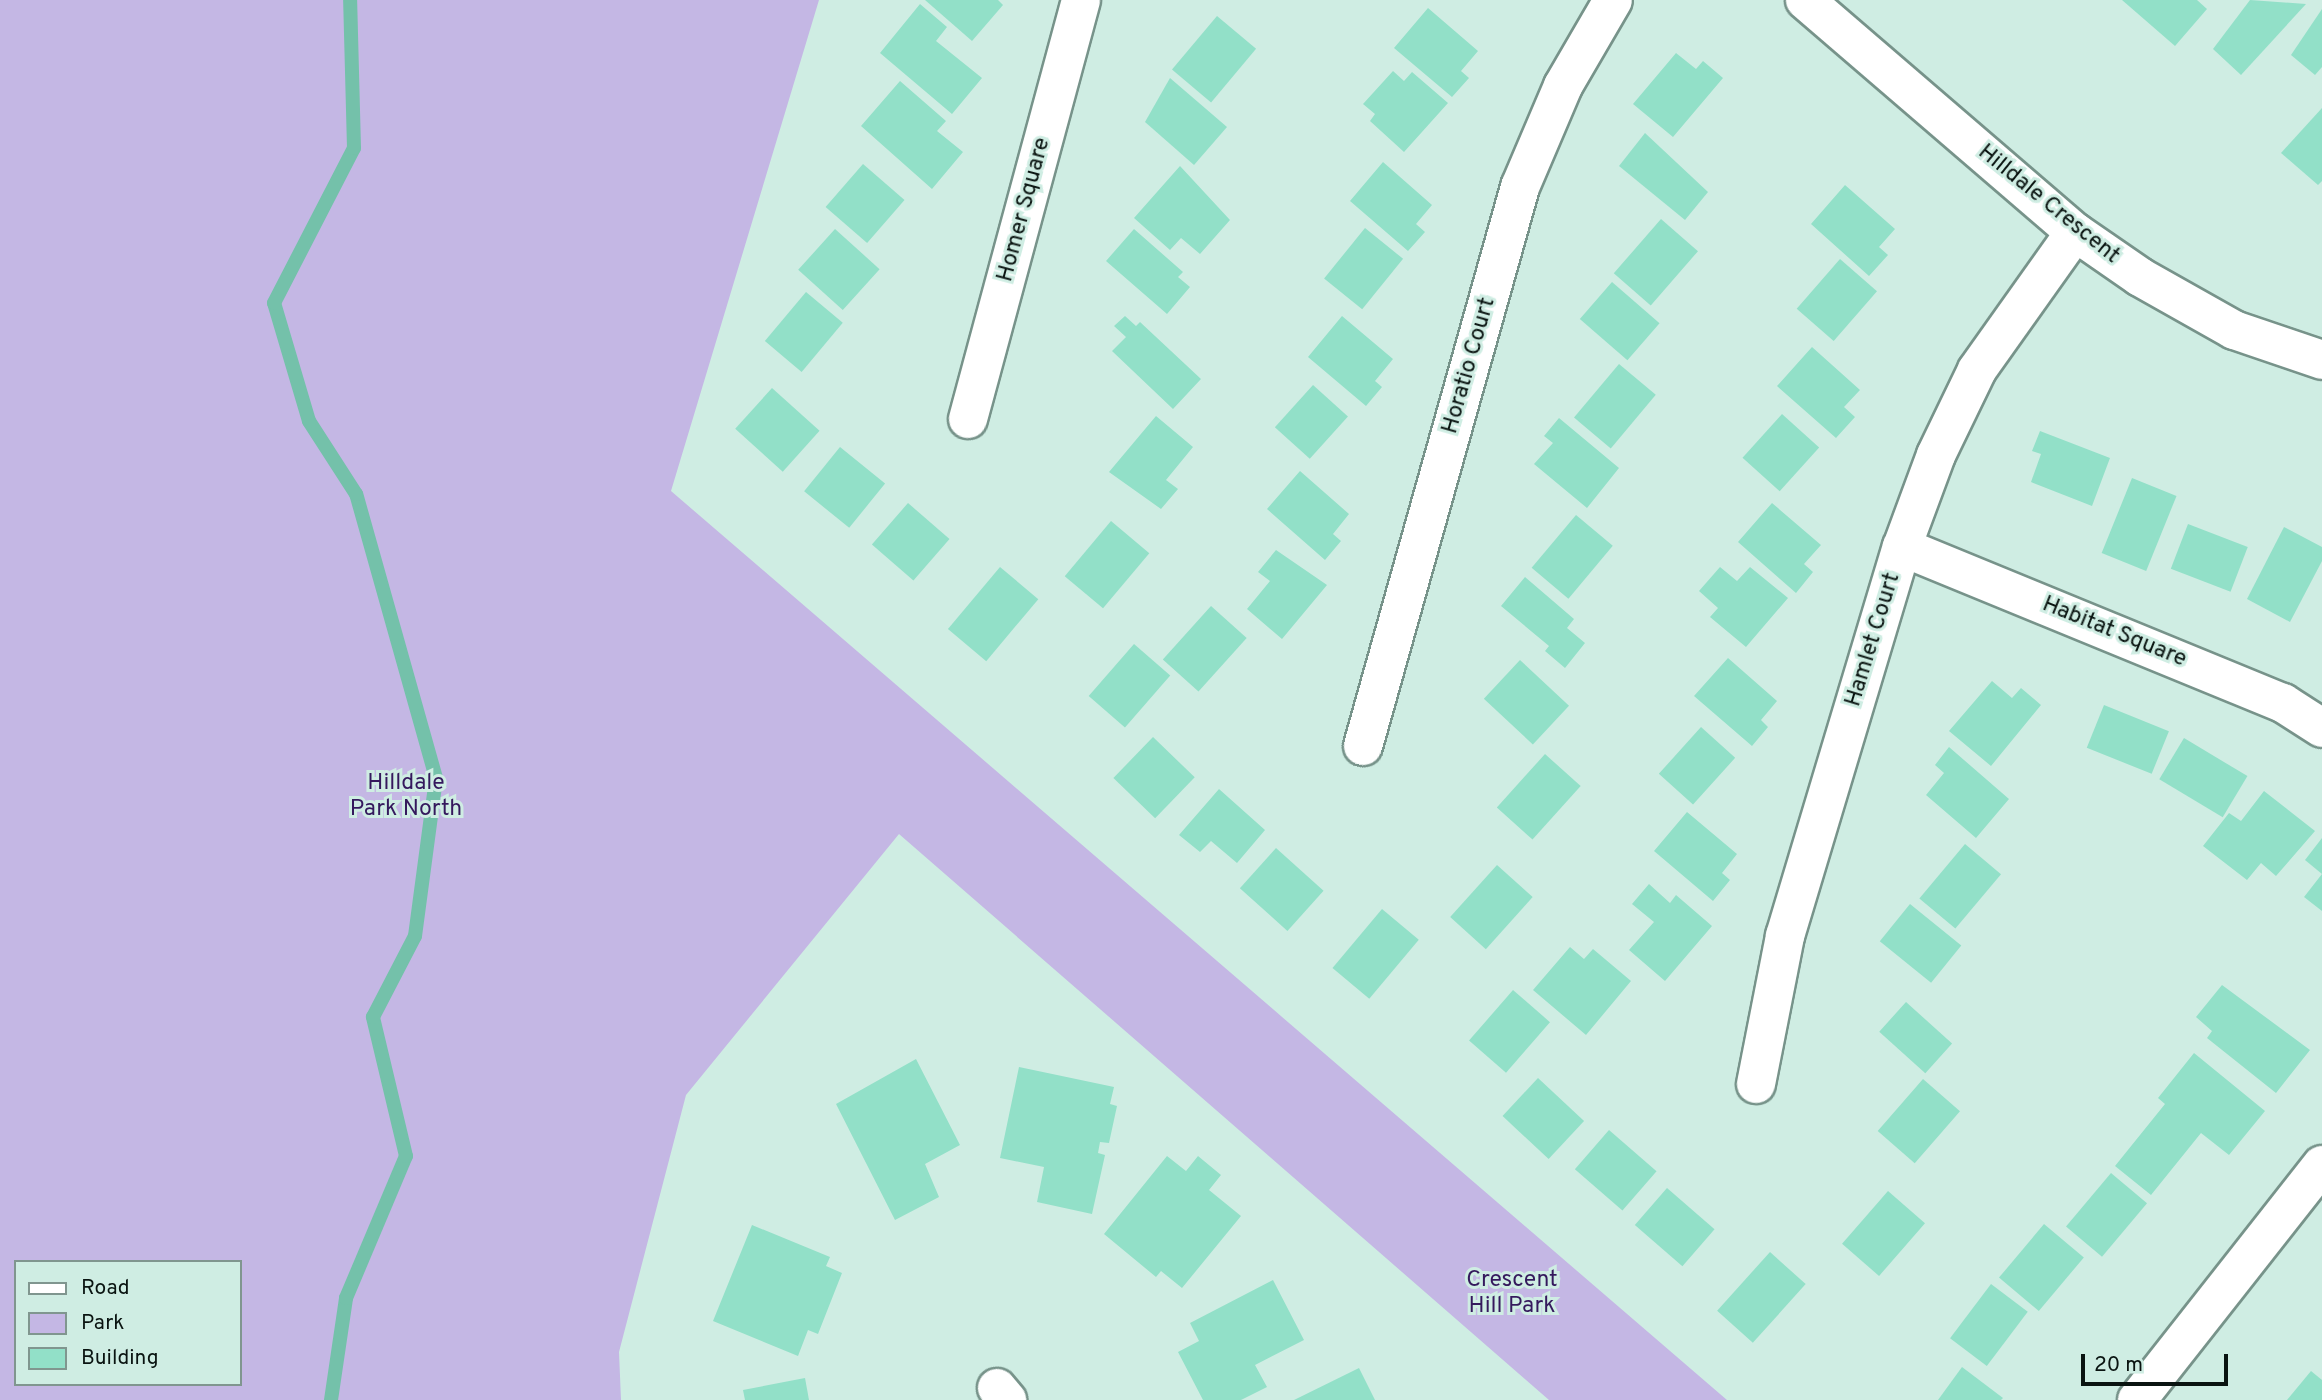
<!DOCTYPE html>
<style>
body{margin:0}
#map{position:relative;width:2322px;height:1400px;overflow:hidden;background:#cfede3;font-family:Overpass,sans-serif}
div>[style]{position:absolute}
.green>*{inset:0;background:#c4b7e4}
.stream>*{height:14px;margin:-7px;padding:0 7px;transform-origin:7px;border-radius:7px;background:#74c1aa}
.building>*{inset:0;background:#92e0c8;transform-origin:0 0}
.roads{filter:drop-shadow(2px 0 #77938a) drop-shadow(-2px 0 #77938a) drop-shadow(0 2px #77938a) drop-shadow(0 -2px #77938a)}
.street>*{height:38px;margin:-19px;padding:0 19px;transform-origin:19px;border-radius:19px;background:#fff}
span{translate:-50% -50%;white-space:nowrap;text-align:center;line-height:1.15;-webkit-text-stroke:6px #cfede3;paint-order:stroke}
.street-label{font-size:23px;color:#0a1411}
.park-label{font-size:23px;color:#35195d}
.legend{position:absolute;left:14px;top:1260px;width:228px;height:126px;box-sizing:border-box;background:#cfede3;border:2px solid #80968f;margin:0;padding:9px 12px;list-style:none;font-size:21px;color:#0a1411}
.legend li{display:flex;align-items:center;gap:14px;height:35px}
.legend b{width:35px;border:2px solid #80968f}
.scale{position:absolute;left:2081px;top:1354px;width:147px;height:32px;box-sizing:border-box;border:4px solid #0a1411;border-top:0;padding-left:9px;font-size:21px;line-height:24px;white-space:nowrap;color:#0a1411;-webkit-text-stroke:5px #cfede3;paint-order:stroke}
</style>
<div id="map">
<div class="green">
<div style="clip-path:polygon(evenodd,0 0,819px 0,671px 491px,1727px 1400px,1549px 1400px,899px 834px,686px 1095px,619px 1352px,621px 1400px,0 1400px,0 0,16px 1262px,240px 1262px,240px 1384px,16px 1384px,16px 1262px)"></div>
</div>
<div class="stream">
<div style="left:331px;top:1400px;width:103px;rotate:-81.6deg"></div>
<div style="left:346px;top:1298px;width:154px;rotate:-67.1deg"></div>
<div style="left:406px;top:1156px;width:143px;rotate:-103.4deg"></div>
<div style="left:373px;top:1017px;width:91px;rotate:-62.6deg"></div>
<div style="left:415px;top:936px;width:159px;rotate:-82.4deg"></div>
<div style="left:436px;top:778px;width:295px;rotate:-105.7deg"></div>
<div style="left:356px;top:494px;width:87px;rotate:-122.8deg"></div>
<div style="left:309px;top:421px;width:123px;rotate:-106.5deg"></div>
<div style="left:274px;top:303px;width:174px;rotate:-62.7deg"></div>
<div style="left:354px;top:148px;width:148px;rotate:-91.5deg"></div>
</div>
<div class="building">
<div style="clip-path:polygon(925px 0,998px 0,1003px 5px,972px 41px)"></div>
<div style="clip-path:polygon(2122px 0,2197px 0,2207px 9px,2175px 46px)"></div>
<div style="clip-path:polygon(2250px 0,2306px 4px,2241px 75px,2213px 49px)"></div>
<div style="clip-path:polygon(920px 4px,947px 27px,936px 41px,982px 78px,952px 114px,880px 53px)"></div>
<div style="clip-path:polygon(1428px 8px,1478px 51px,1461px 71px,1469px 78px,1452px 97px,1394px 48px)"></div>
<div style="clip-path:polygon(2322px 9px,2322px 67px,2315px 75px,2291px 55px)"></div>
<div style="left:1217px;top:16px;width:51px;height:70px;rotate:40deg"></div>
<div style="clip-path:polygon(1676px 53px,1696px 69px,1703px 61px,1723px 78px,1673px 137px,1633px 104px)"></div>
<div style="clip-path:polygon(1393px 71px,1404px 81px,1412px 72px,1448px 103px,1404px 152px,1370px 121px,1375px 114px,1363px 104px)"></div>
<div style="clip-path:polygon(1170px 78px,1227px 127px,1194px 165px,1145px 122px)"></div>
<div style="clip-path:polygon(900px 81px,946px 121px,937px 131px,963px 152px,932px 189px,861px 126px)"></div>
<div style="clip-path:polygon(2322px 108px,2322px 181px,2318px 185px,2281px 153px)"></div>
<div style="clip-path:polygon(1645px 133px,1708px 192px,1685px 220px,1619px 166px)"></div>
<div style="clip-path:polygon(1383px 162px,1432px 205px,1416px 224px,1425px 232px,1408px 251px,1350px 201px)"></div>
<div style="left:863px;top:164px;width:55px;height:57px;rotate:41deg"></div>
<div style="clip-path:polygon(1180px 166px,1230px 220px,1200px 254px,1181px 238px,1170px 250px,1134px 218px)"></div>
<div style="clip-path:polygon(1845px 185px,1895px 229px,1879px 247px,1888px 255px,1869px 276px,1811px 224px)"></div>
<div style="left:1661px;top:219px;width:49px;height:72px;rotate:41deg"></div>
<div style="left:1365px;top:228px;width:49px;height:65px;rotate:39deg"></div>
<div style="left:835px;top:229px;width:60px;height:55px;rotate:42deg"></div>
<div style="clip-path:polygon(1134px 229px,1183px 272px,1178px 277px,1190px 287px,1167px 314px,1106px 261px)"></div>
<div style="left:1840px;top:259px;width:49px;height:66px;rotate:41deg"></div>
<div style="left:1612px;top:282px;width:63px;height:49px;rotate:41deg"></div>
<div style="left:806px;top:292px;width:48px;height:64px;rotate:40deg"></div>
<div style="clip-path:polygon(1125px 316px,1136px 326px,1140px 322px,1201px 379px,1173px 409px,1112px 351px,1126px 337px,1114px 326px)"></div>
<div style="clip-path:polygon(1342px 316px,1393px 359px,1375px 381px,1382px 387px,1366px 406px,1308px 357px)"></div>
<div style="clip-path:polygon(1812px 347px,1860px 390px,1844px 407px,1855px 417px,1836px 438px,1777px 386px)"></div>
<div style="left:1619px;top:364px;width:48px;height:70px;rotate:40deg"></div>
<div style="left:1313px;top:385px;width:47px;height:57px;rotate:42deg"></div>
<div style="left:772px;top:388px;width:64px;height:55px;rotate:42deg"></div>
<div style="left:1782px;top:414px;width:50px;height:59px;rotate:42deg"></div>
<div style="clip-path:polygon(1156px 416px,1193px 447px,1166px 480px,1178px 489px,1161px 509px,1109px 472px)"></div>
<div style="clip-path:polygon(1559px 418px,1619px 468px,1587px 508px,1534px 464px,1553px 443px,1544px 436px)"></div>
<div style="clip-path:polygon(2040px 431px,2110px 458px,2092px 506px,2031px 482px,2041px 454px,2032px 451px)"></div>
<div style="left:840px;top:447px;width:58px;height:57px;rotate:39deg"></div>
<div style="clip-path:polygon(1300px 471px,1349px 514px,1333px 534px,1341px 541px,1325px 560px,1267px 509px)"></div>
<div style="left:2132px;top:478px;width:48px;height:81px;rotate:22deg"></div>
<div style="left:908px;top:503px;width:55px;height:55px;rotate:41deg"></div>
<div style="clip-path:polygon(1772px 503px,1821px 545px,1804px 564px,1813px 572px,1796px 593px,1738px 542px)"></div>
<div style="left:1576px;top:515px;width:48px;height:69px;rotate:40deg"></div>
<div style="left:1111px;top:521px;width:50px;height:72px;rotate:40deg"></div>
<div style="left:2188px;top:524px;width:64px;height:48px;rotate:21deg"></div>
<div style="clip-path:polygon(2284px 527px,2322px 547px,2322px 561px,2290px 622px,2247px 599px)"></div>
<div style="clip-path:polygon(1276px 550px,1327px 585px,1282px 639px,1247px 609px,1270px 581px,1258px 572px)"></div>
<div style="left:1000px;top:567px;width:50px;height:81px;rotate:40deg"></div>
<div style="clip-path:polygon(1720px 567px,1737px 581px,1750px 567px,1788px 598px,1746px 647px,1710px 617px,1718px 608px,1699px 591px)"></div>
<div style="clip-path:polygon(1525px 577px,1574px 619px,1567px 628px,1585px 643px,1565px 668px,1545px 651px,1549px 646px,1501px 606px)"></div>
<div style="left:1211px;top:606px;width:48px;height:72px;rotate:42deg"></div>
<div style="left:1134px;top:644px;width:48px;height:69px;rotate:41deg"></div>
<div style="clip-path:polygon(1728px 658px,1777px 701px,1761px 720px,1768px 727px,1752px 746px,1694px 696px)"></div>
<div style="left:1520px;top:660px;width:67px;height:53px;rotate:43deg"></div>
<div style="clip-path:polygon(1992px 681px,2012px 698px,2021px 688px,2041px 705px,1991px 766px,1949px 731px)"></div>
<div style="left:2104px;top:705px;width:70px;height:46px;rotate:22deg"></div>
<div style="left:1701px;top:727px;width:46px;height:63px;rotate:42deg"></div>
<div style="left:1153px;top:737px;width:58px;height:57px;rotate:44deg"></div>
<div style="left:2184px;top:738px;width:74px;height:48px;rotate:31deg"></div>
<div style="clip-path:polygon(1949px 747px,2009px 799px,1976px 838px,1926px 795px,1944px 773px,1935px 765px)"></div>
<div style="left:1545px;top:754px;width:48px;height:72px;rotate:42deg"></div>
<div style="clip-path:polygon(1219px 789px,1265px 830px,1237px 863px,1211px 841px,1200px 852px,1179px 835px)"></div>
<div style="clip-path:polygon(2264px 791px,2315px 831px,2276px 876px,2261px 863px,2247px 880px,2203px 846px,2229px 813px,2241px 821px)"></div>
<div style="clip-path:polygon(1687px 812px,1737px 854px,1722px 873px,1730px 880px,1713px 901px,1654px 851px)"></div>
<div style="clip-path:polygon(2322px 838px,2322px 874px,2305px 860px)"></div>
<div style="left:1965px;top:844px;width:47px;height:71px;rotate:40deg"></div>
<div style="left:1276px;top:848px;width:64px;height:54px;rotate:42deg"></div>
<div style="left:1497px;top:865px;width:48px;height:70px;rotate:42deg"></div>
<div style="clip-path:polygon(2322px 874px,2322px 911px,2304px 897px)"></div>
<div style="clip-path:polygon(1649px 884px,1670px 903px,1676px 895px,1712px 926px,1665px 981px,1629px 950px,1654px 922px,1632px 904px)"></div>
<div style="left:1910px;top:904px;width:66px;height:48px;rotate:39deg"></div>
<div style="left:1382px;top:909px;width:48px;height:77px;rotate:40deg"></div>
<div style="clip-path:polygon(1570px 947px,1584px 959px,1593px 949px,1631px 981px,1586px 1035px,1533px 990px)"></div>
<div style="clip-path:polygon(2222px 985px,2310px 1050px,2276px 1093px,2207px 1038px,2212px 1031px,2196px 1017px)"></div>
<div style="left:1513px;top:990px;width:49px;height:67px;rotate:41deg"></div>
<div style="left:1906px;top:1002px;width:62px;height:40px;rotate:42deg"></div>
<div style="clip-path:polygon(2194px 1053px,2265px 1111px,2229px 1155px,2201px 1133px,2151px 1195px,2115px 1166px,2165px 1104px,2158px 1098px)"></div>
<div style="clip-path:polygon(916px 1059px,960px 1145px,925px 1164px,939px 1197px,895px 1220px,836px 1104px)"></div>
<div style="clip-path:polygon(1019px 1067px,1114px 1087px,1110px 1104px,1117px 1106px,1109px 1143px,1100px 1142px,1098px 1153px,1105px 1155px,1092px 1214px,1037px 1202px,1044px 1167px,1000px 1158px)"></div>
<div style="left:1538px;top:1078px;width:63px;height:52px;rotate:43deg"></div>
<div style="left:1923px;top:1079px;width:49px;height:69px;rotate:41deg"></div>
<div style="left:1609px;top:1130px;width:63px;height:52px;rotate:41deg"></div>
<div style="clip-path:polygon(1167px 1156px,1186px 1171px,1198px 1156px,1221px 1175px,1209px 1190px,1241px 1216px,1182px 1288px,1161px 1271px,1156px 1277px,1104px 1234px)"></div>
<div style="left:2111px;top:1173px;width:47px;height:70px;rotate:40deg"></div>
<div style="left:1667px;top:1188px;width:63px;height:49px;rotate:41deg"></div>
<div style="left:1888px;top:1191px;width:49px;height:70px;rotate:41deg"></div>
<div style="left:2044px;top:1224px;width:52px;height:70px;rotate:40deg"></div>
<div style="clip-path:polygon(752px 1225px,830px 1257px,826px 1266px,842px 1273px,818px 1334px,808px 1330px,798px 1356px,713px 1321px)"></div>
<div style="left:1770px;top:1252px;width:48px;height:79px;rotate:42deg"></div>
<div style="clip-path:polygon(1273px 1280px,1304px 1340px,1255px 1365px,1267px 1387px,1241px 1400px,1203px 1400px,1178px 1352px,1199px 1341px,1190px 1323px)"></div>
<div style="left:1991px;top:1284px;width:46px;height:68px;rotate:37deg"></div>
<div style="clip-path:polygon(1962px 1367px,2003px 1398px,2001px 1400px,1938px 1400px)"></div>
<div style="clip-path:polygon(1359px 1368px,1375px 1400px,1294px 1400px)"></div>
<div style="clip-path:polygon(2311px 1371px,2322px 1380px,2322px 1400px,2287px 1400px)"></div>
<div style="clip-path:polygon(805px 1378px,809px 1400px,745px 1400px,743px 1390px)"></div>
</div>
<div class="roads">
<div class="street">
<div style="left:1805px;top:0;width:356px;rotate:40.7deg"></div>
<div style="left:2075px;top:232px;width:79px;rotate:34.7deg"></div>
<div style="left:2140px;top:277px;width:108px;rotate:29.4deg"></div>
<div style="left:2234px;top:330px;width:93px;rotate:18.8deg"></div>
<div style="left:968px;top:419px;width:434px;rotate:-74.9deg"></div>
<div style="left:1902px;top:547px;width:412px;rotate:22.3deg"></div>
<div style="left:2283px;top:703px;width:46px;rotate:32.7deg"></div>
<div style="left:1363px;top:746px;width:581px;rotate:-74.31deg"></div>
<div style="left:1520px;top:187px;width:110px;rotate:-66.9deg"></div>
<div style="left:1563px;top:86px;width:99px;rotate:-59.8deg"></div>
<div style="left:1756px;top:1084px;width:151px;rotate:-78.9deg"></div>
<div style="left:1785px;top:936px;width:406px;rotate:-73.3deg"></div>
<div style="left:1902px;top:547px;width:98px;rotate:-69.7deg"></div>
<div style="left:1936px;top:455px;width:94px;rotate:-64.2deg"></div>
<div style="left:1977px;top:370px;width:169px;rotate:-54.6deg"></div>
<div style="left:997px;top:1388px;width:16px;rotate:50deg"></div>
<div style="left:2137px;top:1400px;width:299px;rotate:-51.8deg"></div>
</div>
</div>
<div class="street-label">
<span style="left:2048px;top:205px;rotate:39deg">Hilldale Crescent</span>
<span style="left:1025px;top:210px;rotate:-75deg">Homer Square</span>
<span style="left:1470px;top:366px;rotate:-74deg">Horatio Court</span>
<span style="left:2114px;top:633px;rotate:22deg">Habitat Square</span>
<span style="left:1874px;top:640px;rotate:-73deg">Hamlet Court</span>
</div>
<div class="park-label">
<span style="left:406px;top:797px">Hilldale<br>Park North</span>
<span style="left:1512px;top:1294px">Crescent<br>Hill Park</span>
</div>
<ul class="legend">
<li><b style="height:9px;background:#fff"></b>Road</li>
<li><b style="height:19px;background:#c4b7e4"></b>Park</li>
<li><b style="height:19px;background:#92e0c8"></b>Building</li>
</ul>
<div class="scale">20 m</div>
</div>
